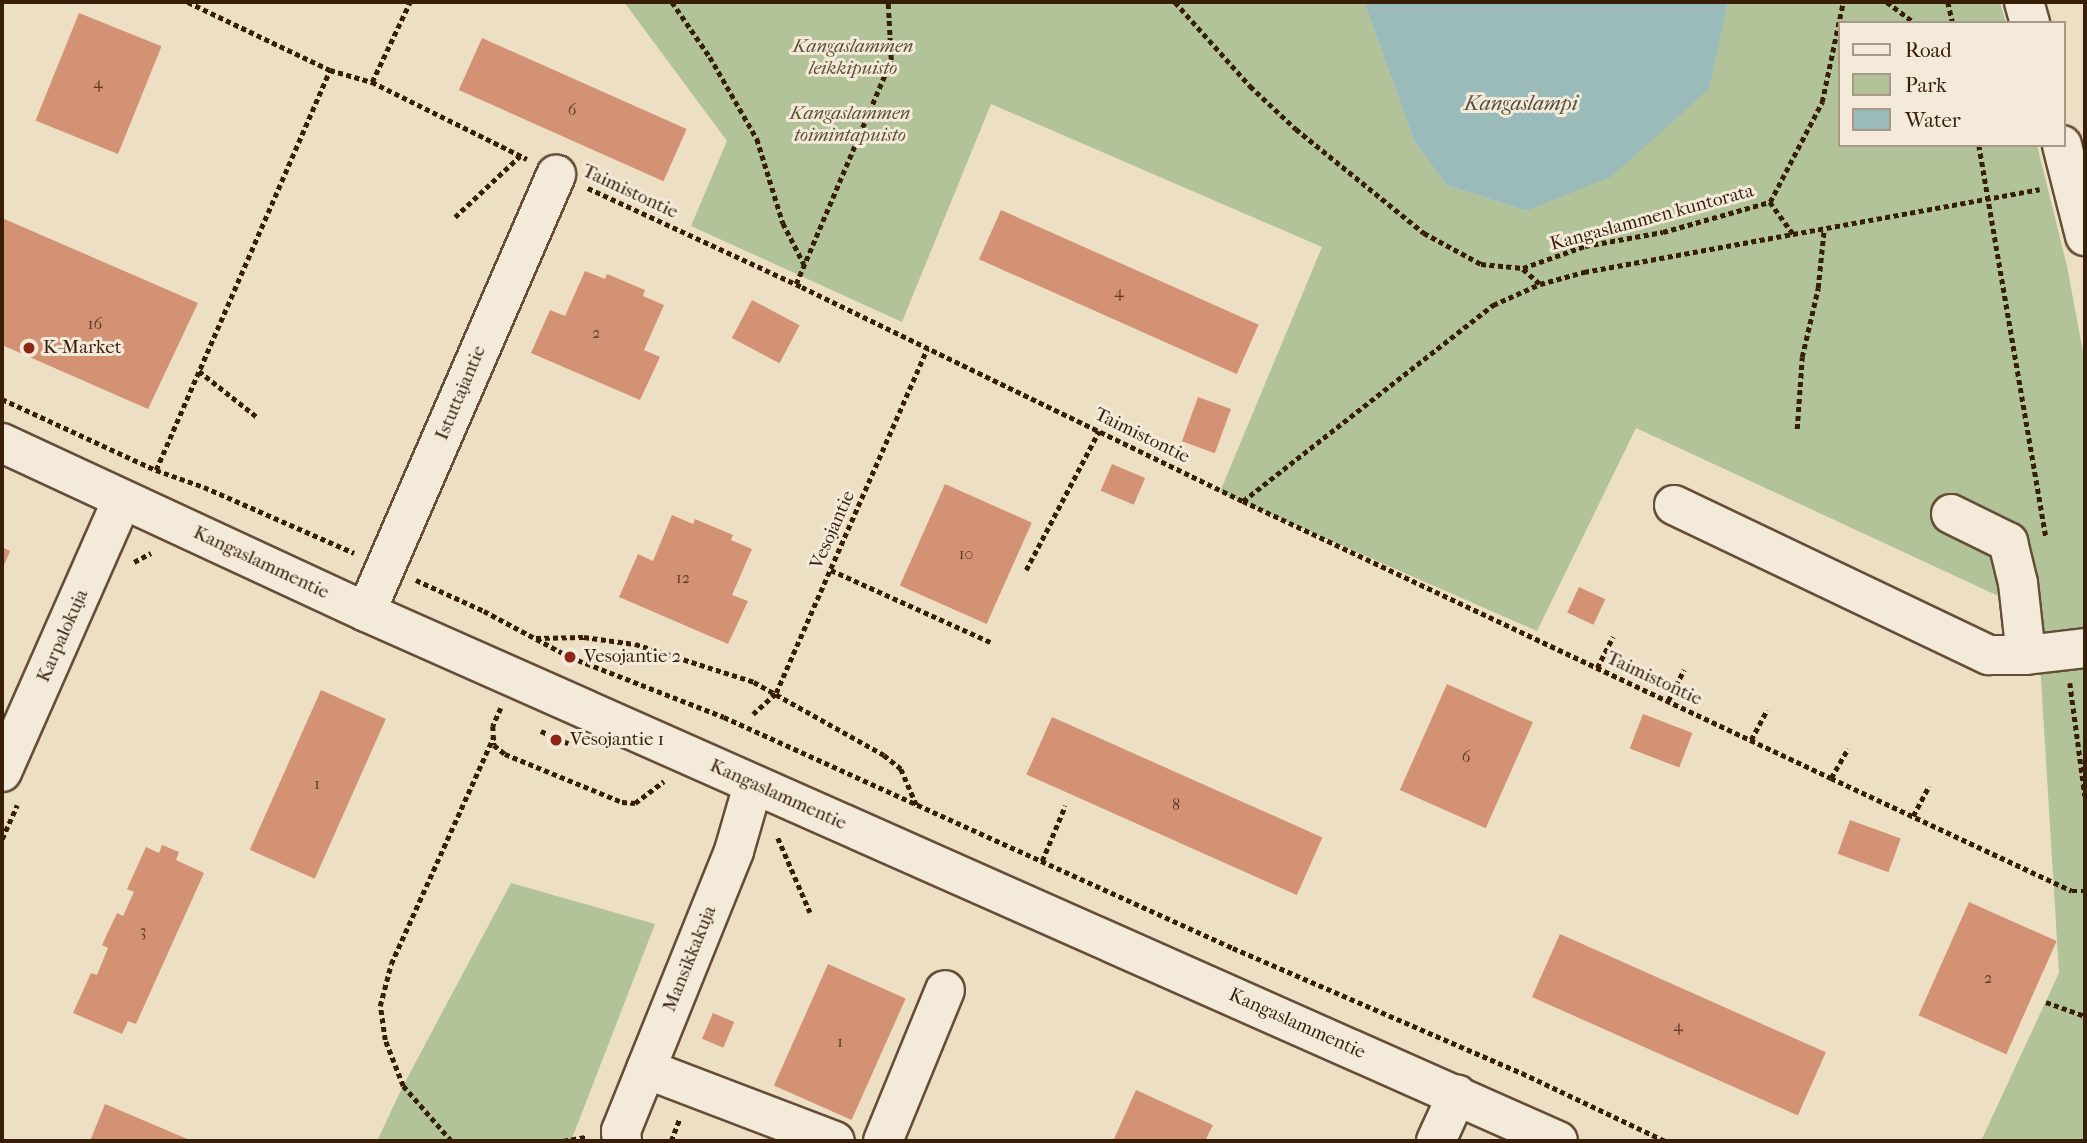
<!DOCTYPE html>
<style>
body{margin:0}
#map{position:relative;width:2087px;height:1143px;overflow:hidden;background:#eddfc4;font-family:"IM FELL French Canon",serif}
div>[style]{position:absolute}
.green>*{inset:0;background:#b2c399}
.water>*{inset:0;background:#9bbbbb}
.building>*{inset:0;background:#d49274;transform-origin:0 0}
.path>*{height:4.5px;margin-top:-2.25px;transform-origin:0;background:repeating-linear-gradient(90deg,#371e09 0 5px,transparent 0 8.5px)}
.roads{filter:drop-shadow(2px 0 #644e38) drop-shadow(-2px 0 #644e38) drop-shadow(0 2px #644e38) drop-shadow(0 -2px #644e38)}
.minor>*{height:38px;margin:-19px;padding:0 19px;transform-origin:19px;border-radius:19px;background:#f3ead9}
.dots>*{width:19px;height:19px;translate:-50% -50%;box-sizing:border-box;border:4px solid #f3ead9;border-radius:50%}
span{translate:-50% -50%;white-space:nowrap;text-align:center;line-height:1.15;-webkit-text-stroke:6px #f3ead9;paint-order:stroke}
.number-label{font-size:16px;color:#5e3b24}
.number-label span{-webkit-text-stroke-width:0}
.park-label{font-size:19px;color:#5c5034;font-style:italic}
.street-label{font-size:19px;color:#371e09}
.poi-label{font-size:19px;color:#371e09}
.left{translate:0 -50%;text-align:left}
.water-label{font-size:21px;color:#554d3e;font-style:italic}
.frame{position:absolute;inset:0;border:4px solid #371e09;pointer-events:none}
.legend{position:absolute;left:1838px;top:21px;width:228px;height:126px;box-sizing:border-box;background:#f3ead9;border:2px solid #a89886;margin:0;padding:9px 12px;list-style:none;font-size:21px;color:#371e09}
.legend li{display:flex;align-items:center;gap:14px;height:35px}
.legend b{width:35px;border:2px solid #a89886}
</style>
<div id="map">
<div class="green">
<div style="clip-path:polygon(624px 2px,1364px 2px,1414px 141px,1446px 185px,1526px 211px,1708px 89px,1728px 2px,2000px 2px,2006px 23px,1840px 23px,1840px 145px,2037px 145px,2067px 266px,2085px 363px,2085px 1141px,1981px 1141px,2059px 973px,2037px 614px,1636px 428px,1537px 631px,1220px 492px,1322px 247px,991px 104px,902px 322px,691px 226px,727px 141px)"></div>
<div style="clip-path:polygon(511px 883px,655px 924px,571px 1141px,377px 1141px,403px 1086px)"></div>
</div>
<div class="water">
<div style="clip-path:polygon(1364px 2px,1728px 2px,1709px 89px,1611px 177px,1526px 211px,1446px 185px,1414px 141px)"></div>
</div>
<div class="building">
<div style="left:79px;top:13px;width:89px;height:116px;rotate:22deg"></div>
<div style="left:482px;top:38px;width:224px;height:57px;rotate:24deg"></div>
<div style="left:1001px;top:210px;width:282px;height:54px;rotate:24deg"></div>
<div style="clip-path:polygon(2px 218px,198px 303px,148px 409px,2px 345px)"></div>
<div style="clip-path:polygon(585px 271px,605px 279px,607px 274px,645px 290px,643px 296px,664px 305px,644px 350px,660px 357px,640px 400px,531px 353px,550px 310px,565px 316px)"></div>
<div style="left:752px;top:300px;width:54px;height:43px;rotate:28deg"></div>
<div style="left:1198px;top:397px;width:35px;height:47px;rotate:20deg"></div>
<div style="left:1112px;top:464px;width:36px;height:29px;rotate:23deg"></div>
<div style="left:945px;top:484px;width:95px;height:111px;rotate:24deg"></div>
<div style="clip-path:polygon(672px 515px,693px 524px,695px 519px,733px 535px,731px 540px,752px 549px,732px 595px,748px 601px,728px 644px,619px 597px,638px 554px,653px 561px)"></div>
<div style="clip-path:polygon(2px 547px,10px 551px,2px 570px)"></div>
<div style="left:1579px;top:587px;width:29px;height:28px;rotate:25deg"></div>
<div style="left:1447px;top:684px;width:94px;height:116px;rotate:24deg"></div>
<div style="left:321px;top:690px;width:71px;height:175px;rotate:24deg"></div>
<div style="left:1643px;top:714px;width:53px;height:37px;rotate:21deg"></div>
<div style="left:1052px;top:717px;width:296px;height:63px;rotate:24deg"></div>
<div style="left:1850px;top:820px;width:54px;height:36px;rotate:20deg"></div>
<div style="clip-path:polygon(162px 845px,179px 852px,176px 860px,204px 873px,136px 1024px,128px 1021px,122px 1034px,73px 1013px,91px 973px,97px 975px,108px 948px,102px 945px,117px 913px,123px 916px,134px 892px,127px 889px,146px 847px,159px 853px)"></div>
<div style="left:1969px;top:902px;width:96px;height:124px;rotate:24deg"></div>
<div style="left:1560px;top:934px;width:291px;height:69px;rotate:24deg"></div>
<div style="left:828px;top:964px;width:85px;height:133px;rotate:24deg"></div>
<div style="left:713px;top:1013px;width:23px;height:28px;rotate:23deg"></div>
<div style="clip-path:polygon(1136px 1090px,1213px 1125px,1205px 1141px,1113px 1141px)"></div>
<div style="clip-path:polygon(105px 1104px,192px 1141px,90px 1141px)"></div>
</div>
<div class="path">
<div style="left:188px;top:2px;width:157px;rotate:25.6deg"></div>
<div style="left:330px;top:70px;width:44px;rotate:15.9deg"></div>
<div style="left:372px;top:82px;width:173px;rotate:26.4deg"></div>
<div style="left:672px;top:2px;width:67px;rotate:55.4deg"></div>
<div style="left:710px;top:57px;width:95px;rotate:60.2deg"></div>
<div style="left:757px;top:139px;width:88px;rotate:72.8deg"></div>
<div style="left:783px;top:223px;width:46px;rotate:62.9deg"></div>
<div style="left:1175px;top:2px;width:113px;rotate:48.2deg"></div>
<div style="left:1250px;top:86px;width:63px;rotate:43.1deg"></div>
<div style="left:1296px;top:129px;width:165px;rotate:39.1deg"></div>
<div style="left:1424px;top:233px;width:65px;rotate:28.5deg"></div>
<div style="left:1481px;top:264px;width:42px;rotate:5.4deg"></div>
<div style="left:1523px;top:268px;width:66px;rotate:-19.5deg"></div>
<div style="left:1585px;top:246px;width:79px;rotate:-10.2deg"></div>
<div style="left:1663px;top:232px;width:111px;rotate:-15.7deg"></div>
<div style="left:1770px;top:202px;width:113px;rotate:-62.5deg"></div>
<div style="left:1822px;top:102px;width:102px;rotate:-78.1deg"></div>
<div style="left:1887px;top:2px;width:35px;rotate:37deg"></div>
<div style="left:1948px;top:2px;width:22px;rotate:77deg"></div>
<div style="left:372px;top:82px;width:89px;rotate:-64.6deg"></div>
<div style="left:1979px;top:145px;width:397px;rotate:80.3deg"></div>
<div style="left:588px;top:188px;width:236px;rotate:24.8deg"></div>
<div style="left:802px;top:287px;width:490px;rotate:25.9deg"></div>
<div style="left:1243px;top:501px;width:650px;rotate:25.22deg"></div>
<div style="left:1831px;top:778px;width:266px;rotate:25.1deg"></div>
<div style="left:2072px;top:891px;width:13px"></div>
<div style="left:1770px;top:202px;width:41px;rotate:54deg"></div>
<div style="left:455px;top:217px;width:89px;rotate:-43.2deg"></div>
<div style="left:1523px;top:269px;width:23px;rotate:41deg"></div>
<div style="left:796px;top:284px;width:243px;rotate:-67deg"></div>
<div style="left:891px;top:60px;width:58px;rotate:-93deg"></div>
<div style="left:199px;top:371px;width:74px;rotate:38.4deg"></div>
<div style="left:2px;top:399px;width:170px;rotate:24.8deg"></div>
<div style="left:156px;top:470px;width:51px;rotate:19.5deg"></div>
<div style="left:204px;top:487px;width:164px;rotate:23.7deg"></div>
<div style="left:1797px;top:429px;width:72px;rotate:-86deg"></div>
<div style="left:1802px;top:357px;width:71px;rotate:-76.9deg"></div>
<div style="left:1818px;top:288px;width:59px;rotate:-84.2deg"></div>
<div style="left:156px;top:470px;width:436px;rotate:-66.5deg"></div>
<div style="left:1243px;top:501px;width:318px;rotate:-38.1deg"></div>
<div style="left:1493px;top:305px;width:51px;rotate:-24.1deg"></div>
<div style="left:1540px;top:284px;width:46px;rotate:-15.3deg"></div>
<div style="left:1584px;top:272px;width:463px;rotate:-10.3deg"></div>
<div style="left:134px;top:562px;width:19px;rotate:-28deg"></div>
<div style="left:831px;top:570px;width:178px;rotate:24.3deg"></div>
<div style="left:1026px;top:570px;width:157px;rotate:-62.3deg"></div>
<div style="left:416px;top:580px;width:75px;rotate:24.5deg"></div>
<div style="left:484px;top:611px;width:98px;rotate:28.1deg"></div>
<div style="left:570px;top:657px;width:165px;rotate:21.3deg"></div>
<div style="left:724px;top:717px;width:559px;rotate:24.41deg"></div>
<div style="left:1233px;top:948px;width:315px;rotate:23.4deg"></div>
<div style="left:1522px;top:1073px;width:158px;rotate:25.4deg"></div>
<div style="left:536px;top:638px;width:48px;rotate:-1.2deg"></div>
<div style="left:584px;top:637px;width:51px;rotate:7.8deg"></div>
<div style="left:635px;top:644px;width:125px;rotate:17.7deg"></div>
<div style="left:754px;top:682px;width:149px;rotate:29.3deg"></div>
<div style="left:884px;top:755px;width:22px;rotate:39deg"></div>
<div style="left:901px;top:769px;width:40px;rotate:66.6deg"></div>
<div style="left:1597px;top:668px;width:35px;rotate:-63deg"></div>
<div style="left:2070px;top:683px;width:114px;rotate:82.4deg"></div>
<div style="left:1668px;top:701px;width:35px;rotate:-63deg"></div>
<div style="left:501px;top:708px;width:20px;rotate:114deg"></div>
<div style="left:493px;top:726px;width:19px;rotate:87deg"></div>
<div style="left:494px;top:745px;width:14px;rotate:39deg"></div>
<div style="left:505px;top:754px;width:126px;rotate:22.3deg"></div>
<div style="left:622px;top:802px;width:13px;rotate:4deg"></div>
<div style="left:635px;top:803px;width:36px;rotate:-37deg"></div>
<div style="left:753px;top:714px;width:31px;rotate:-42deg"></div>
<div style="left:776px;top:693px;width:376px;rotate:-66.3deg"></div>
<div style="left:541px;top:731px;width:30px;rotate:24deg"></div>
<div style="left:1751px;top:740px;width:34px;rotate:-62deg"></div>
<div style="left:1831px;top:778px;width:34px;rotate:-60deg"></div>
<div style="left:1913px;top:816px;width:34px;rotate:-62deg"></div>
<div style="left:778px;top:838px;width:81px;rotate:66.6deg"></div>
<div style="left:2px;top:839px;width:37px;rotate:-66deg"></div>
<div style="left:1042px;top:861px;width:60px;rotate:-67.3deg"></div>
<div style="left:2046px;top:1002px;width:41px;rotate:19.7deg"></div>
<div style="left:451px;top:1141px;width:73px;rotate:-131.1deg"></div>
<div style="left:403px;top:1086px;width:49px;rotate:-111.4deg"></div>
<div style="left:385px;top:1040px;width:34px;rotate:-98deg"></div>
<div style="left:380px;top:1006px;width:43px;rotate:-75.3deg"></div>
<div style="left:391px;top:964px;width:250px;rotate:-65.7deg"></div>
<div style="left:563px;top:1141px;width:23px;rotate:-10deg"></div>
<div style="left:671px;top:1141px;width:25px;rotate:-69deg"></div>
</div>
<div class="roads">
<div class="minor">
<div style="left:2024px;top:2px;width:22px;rotate:74deg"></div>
<div style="left:2062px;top:145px;width:94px;rotate:75.8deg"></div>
<div style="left:2px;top:443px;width:401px;rotate:24.9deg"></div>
<div style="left:366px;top:612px;width:1304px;rotate:23.93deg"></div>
<div style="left:1674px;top:505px;width:349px;rotate:25.5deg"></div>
<div style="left:1989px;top:655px;width:37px"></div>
<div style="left:2026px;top:655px;width:59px;rotate:-6.8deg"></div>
<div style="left:1951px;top:514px;width:64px;rotate:26.2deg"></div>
<div style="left:2008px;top:542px;width:42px;rotate:76.3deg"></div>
<div style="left:2018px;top:583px;width:72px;rotate:83.7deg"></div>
<div style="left:366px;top:612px;width:477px;rotate:-66.5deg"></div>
<div style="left:2px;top:772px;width:297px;rotate:-66.2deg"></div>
<div style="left:646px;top:1069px;width:202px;rotate:20.9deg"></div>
<div style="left:622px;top:1141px;width:10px;rotate:-96deg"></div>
<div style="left:621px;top:1131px;width:302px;rotate:-68deg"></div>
<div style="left:734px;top:851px;width:69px;rotate:-73.9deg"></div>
<div style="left:883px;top:1141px;width:163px;rotate:-67.7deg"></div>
<div style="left:1436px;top:1141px;width:51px;rotate:-65.5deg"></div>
</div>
</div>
<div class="dots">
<div style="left:29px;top:348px;background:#8f2418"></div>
<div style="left:570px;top:657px;background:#8f2418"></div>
<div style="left:556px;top:740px;background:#8f2418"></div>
</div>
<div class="number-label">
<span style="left:98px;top:83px">4</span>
<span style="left:572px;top:110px">6</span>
<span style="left:1119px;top:292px">4</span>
<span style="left:95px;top:324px">16</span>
<span style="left:596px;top:333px">2</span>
<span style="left:966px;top:554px">10</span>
<span style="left:683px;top:578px">12</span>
<span style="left:1466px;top:757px">6</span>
<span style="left:317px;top:784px">1</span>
<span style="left:1176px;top:805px">8</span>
<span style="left:143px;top:931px">3</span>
<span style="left:1988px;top:978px">2</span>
<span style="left:1678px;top:1026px">4</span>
<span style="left:840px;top:1042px">1</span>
</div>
<div class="park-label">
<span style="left:853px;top:58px">Kangaslammen<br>leikkipuisto</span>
<span style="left:850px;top:125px">Kangaslammen<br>toimintapuisto</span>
</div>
<div class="street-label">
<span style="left:630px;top:192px;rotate:25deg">Taimistontie</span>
<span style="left:1652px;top:218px;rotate:-15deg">Kangaslammen kuntorata</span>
<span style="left:461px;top:393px;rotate:-67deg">Istuttajantie</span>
<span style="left:1142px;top:436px;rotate:26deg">Taimistontie</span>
<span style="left:833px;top:530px;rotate:-66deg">Vesojantie</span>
<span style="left:261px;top:563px;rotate:25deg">Kangaslammentie</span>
<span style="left:63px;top:636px;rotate:-66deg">Karpalokuja</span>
<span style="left:1654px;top:679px;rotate:25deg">Taimistontie</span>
<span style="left:778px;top:795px;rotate:24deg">Kangaslammentie</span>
<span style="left:690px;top:959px;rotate:-68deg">Mansikkakuja</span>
<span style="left:1297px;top:1024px;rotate:24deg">Kangaslammentie</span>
</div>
<div class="poi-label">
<span class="left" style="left:43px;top:348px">K-Market</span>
<span class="left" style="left:584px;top:657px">Vesojantie 2</span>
<span class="left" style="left:570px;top:740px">Vesojantie 1</span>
</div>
<div class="water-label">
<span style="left:1521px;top:103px">Kangaslampi</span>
</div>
<div class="frame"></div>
<ul class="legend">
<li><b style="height:9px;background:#f3ead9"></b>Road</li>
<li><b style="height:19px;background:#b2c399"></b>Park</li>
<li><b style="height:19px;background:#9bbbbb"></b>Water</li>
</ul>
</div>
